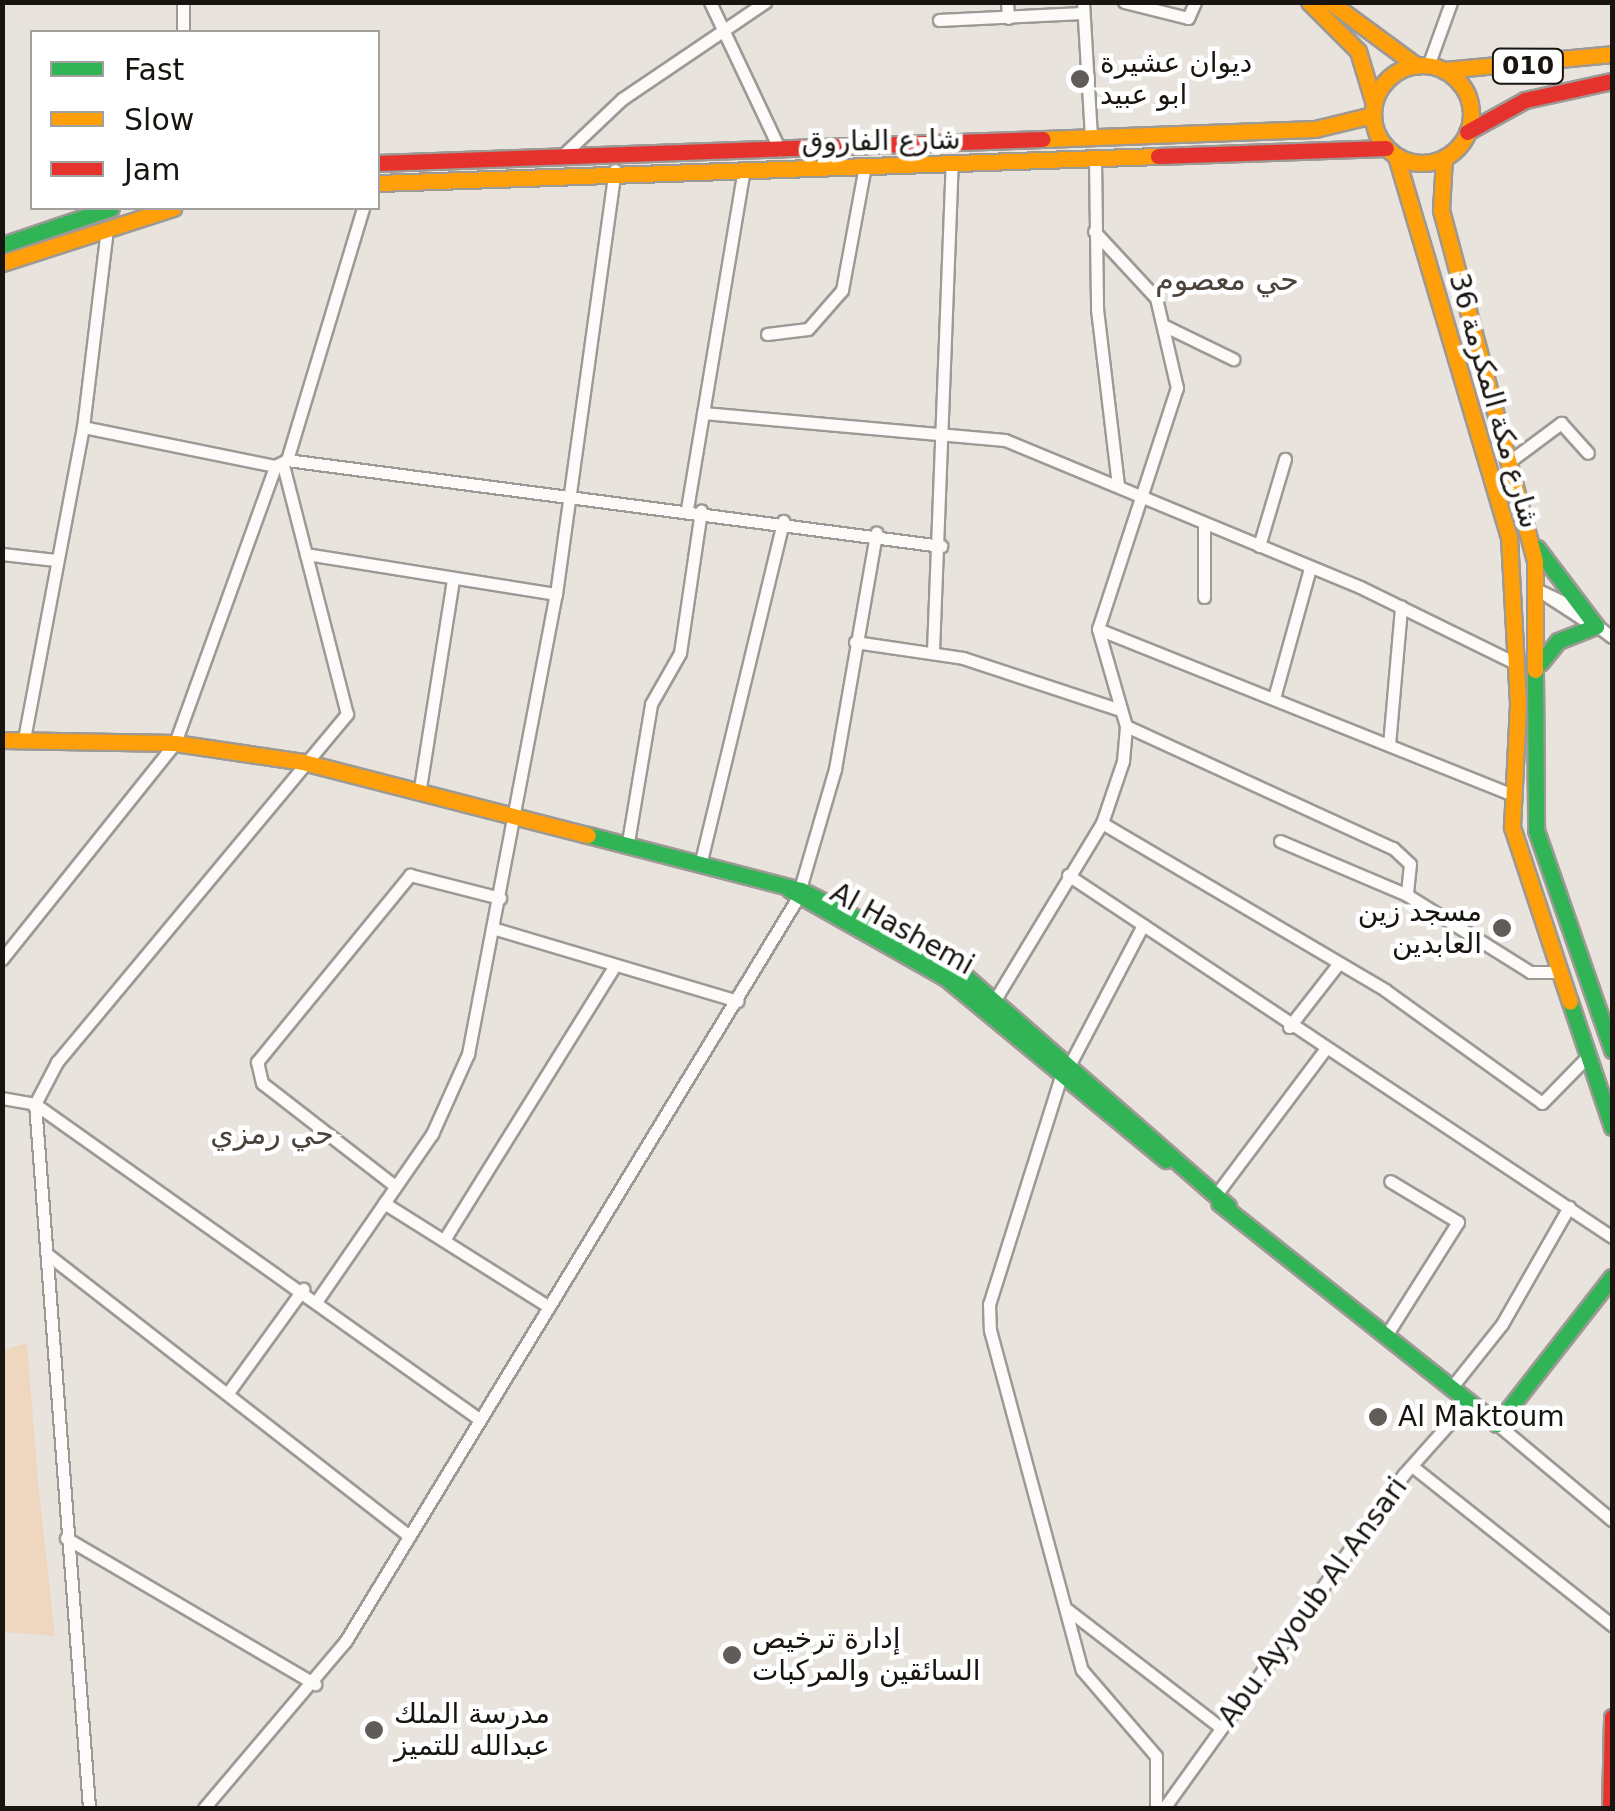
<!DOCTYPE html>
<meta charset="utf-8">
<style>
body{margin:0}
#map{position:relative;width:1615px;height:1811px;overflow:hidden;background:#e9e3dd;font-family:"DejaVu Sans",Vazirmatn,sans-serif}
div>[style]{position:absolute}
.green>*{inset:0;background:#efd6be}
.roads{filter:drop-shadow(2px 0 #9d9994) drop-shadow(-2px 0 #9d9994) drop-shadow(0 2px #9d9994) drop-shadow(0 -2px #9d9994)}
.street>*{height:11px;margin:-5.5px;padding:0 5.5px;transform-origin:5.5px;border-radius:5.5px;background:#fcfbfa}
.fast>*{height:15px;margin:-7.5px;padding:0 7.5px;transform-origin:7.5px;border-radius:7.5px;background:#30b455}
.slow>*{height:15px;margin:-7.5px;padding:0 7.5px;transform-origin:7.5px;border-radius:7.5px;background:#ff9f0a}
.slow>.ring{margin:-7.5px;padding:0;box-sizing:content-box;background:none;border:15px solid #ff9f0a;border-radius:50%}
.jam>*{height:15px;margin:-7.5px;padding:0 7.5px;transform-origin:7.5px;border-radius:7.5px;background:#e5322d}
.dots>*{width:28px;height:28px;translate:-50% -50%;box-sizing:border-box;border:5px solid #fff;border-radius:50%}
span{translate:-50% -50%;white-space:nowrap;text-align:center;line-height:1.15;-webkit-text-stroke:9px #fff;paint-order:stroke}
.shield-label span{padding:2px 8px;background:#fff;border:2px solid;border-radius:8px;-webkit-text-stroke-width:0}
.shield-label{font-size:25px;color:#181410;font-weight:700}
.poi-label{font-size:28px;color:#181410}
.left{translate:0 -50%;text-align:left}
.right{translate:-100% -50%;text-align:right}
.street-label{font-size:28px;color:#181410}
.neighbourhood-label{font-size:30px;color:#4b423a}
.frame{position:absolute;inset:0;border:5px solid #181410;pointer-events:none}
.legend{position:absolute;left:30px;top:30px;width:350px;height:180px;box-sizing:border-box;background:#fff;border:2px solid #a3a19f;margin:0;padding:12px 18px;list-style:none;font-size:30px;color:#181410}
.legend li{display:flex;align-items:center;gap:20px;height:50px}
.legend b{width:50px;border:2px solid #a3a19f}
</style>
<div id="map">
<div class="green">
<div style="clip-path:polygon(27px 1343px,38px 1482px,55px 1636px,3px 1632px,3px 1350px)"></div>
</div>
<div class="roads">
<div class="street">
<div style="left:183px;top:2px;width:30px;rotate:90deg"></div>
<div style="left:710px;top:2px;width:164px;rotate:64.7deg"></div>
<div style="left:1007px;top:2px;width:16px;rotate:86deg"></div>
<div style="left:1083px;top:2px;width:134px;rotate:86.6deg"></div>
<div style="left:1124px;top:2px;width:66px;rotate:14deg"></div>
<div style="left:1188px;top:18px;width:17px;rotate:-66deg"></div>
<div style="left:939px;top:20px;width:143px;rotate:-2.8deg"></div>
<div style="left:1428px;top:66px;width:68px;rotate:-70.2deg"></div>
<div style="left:563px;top:155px;width:81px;rotate:-43.5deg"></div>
<div style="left:622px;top:99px;width:173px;rotate:-34.1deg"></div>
<div style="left:1095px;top:160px;width:149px;rotate:89.2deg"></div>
<div style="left:1097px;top:309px;width:178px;rotate:83.2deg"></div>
<div style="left:1165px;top:326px;width:76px;rotate:25.9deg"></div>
<div style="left:767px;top:334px;width:41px;rotate:-7deg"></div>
<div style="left:808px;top:329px;width:52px;rotate:-48.9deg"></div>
<div style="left:842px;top:290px;width:126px;rotate:-79.5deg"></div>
<div style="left:703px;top:413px;width:303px;rotate:5.1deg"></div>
<div style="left:1005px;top:440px;width:384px;rotate:22.5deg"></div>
<div style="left:1360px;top:587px;width:175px;rotate:26.1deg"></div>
<div style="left:83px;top:427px;width:196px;rotate:11.5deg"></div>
<div style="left:287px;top:460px;width:660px;rotate:7.49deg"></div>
<div style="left:1510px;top:461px;width:64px;rotate:-36.7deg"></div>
<div style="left:1561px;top:423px;width:40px;rotate:48deg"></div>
<div style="left:283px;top:465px;width:257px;rotate:75.6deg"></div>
<div style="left:347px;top:714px;width:453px;rotate:129.8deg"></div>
<div style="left:57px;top:1062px;width:47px;rotate:117.6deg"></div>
<div style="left:35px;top:1104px;width:544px;rotate:35.35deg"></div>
<div style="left:687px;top:509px;width:345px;rotate:-80.5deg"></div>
<div style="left:1259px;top:546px;width:91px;rotate:-73.4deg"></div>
<div style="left:2px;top:554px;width:54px;rotate:6.3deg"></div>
<div style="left:306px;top:554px;width:253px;rotate:9.1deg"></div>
<div style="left:1538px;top:590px;width:44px;rotate:25.4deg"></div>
<div style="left:1538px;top:590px;width:64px;rotate:32.9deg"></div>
<div style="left:1204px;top:597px;width:71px;rotate:-90deg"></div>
<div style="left:1592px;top:622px;width:25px;rotate:37deg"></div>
<div style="left:1098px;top:629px;width:443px;rotate:21.8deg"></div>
<div style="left:855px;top:642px;width:109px;rotate:8.4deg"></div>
<div style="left:963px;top:658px;width:165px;rotate:18.3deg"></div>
<div style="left:933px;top:651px;width:487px;rotate:-87.8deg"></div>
<div style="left:1274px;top:698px;width:135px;rotate:-74.5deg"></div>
<div style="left:1126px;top:726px;width:294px;rotate:24.6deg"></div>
<div style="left:1393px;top:848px;width:23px;rotate:43deg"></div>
<div style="left:1410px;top:864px;width:31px;rotate:96deg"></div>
<div style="left:24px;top:739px;width:318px;rotate:-79.3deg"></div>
<div style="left:83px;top:427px;width:200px;rotate:-83.1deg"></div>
<div style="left:1389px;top:745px;width:139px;rotate:-85deg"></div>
<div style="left:420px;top:788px;width:212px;rotate:-81deg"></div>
<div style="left:1102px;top:823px;width:329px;rotate:30.5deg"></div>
<div style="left:1385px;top:990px;width:193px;rotate:35.7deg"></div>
<div style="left:1542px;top:1103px;width:67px;rotate:-45.6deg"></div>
<div style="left:1280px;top:841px;width:138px;rotate:23deg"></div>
<div style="left:1407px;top:895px;width:145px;rotate:32deg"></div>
<div style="left:1530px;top:972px;width:31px"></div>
<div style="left:628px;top:842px;width:140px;rotate:-80.5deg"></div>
<div style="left:651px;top:704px;width:59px;rotate:-60.4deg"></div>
<div style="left:680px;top:653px;width:144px;rotate:-81.6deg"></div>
<div style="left:701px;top:861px;width:350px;rotate:-76.4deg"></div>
<div style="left:1068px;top:875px;width:653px;rotate:33.64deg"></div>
<div style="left:496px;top:929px;width:252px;rotate:16.6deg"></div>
<div style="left:2px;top:959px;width:277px;rotate:-51.3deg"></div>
<div style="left:175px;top:743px;width:294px;rotate:-70.1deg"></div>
<div style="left:275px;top:466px;width:13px;rotate:-27deg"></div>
<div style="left:287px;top:460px;width:263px;rotate:-73.2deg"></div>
<div style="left:996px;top:998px;width:205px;rotate:-58.8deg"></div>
<div style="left:1102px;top:823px;width:65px;rotate:-71.3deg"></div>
<div style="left:1123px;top:761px;width:35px;rotate:-85deg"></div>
<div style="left:1126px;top:726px;width:101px;rotate:-106.1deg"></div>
<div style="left:1098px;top:629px;width:254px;rotate:-71.9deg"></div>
<div style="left:1177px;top:388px;width:92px;rotate:-103.1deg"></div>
<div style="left:1156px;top:298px;width:91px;rotate:-132.8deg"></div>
<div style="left:1289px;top:1027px;width:81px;rotate:-52deg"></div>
<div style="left:1070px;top:1064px;width:157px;rotate:-62.3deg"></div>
<div style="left:1062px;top:1073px;width:242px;rotate:107.5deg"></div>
<div style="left:989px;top:1304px;width:26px;rotate:88deg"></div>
<div style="left:990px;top:1330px;width:352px;rotate:74.9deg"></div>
<div style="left:1082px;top:1670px;width:113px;rotate:49.3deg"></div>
<div style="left:1156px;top:1756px;width:52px;rotate:90deg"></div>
<div style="left:2px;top:1098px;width:34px;rotate:10deg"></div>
<div style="left:35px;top:1104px;width:706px;rotate:85.61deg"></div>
<div style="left:395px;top:1186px;width:168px;rotate:-142.2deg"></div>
<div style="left:262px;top:1083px;width:22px;rotate:-103deg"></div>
<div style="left:257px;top:1062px;width:242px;rotate:-50.7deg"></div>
<div style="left:410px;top:875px;width:93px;rotate:14.3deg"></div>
<div style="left:1218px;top:1192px;width:175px;rotate:-53.1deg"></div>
<div style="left:384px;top:1203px;width:195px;rotate:32.2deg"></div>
<div style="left:444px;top:1240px;width:319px;rotate:-58.1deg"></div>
<div style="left:47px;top:1254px;width:459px;rotate:37.9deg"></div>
<div style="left:318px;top:1299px;width:201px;rotate:-55.4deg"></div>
<div style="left:432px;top:1134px;width:88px;rotate:-65.8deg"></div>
<div style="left:468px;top:1054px;width:468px;rotate:-79.2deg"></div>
<div style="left:556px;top:594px;width:428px;rotate:-82.1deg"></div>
<div style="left:1389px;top:1331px;width:129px;rotate:-57.7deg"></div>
<div style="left:1458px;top:1222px;width:79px;rotate:-148.9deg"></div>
<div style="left:1451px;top:1388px;width:82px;rotate:-51.4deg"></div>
<div style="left:1502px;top:1324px;width:135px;rotate:-60.2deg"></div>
<div style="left:230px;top:1390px;width:125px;rotate:-54.1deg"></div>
<div style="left:1497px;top:1424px;width:150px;rotate:39.9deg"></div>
<div style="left:1412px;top:1466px;width:256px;rotate:38.5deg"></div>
<div style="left:66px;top:1538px;width:289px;rotate:30.4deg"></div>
<div style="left:1068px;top:1610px;width:193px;rotate:37.6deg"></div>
<div style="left:204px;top:1808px;width:218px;rotate:-49.7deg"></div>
<div style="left:345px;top:1642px;width:870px;rotate:-58.69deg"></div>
<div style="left:797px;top:899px;width:135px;rotate:-73.7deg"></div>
<div style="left:835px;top:769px;width:240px;rotate:-80.1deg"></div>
<div style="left:1164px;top:1808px;width:411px;rotate:-54.3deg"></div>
<div style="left:1404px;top:1474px;width:98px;rotate:-48.3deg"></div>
</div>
<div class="fast">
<div style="left:2px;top:245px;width:115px;rotate:-18.7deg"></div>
<div style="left:1537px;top:548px;width:98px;rotate:52.9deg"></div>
<div style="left:1596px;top:626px;width:41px;rotate:158.5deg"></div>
<div style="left:1558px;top:641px;width:28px;rotate:129deg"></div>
<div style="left:1535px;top:670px;width:160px;rotate:89.6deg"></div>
<div style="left:1536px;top:830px;width:233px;rotate:70.9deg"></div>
<div style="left:588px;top:835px;width:220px;rotate:14.5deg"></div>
<div style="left:801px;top:890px;width:172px;rotate:26.6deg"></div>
<div style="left:955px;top:967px;width:363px;rotate:41.2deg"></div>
<div style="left:790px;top:890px;width:180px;rotate:29.5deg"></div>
<div style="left:947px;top:979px;width:284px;rotate:39.6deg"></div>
<div style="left:1570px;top:1002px;width:132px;rotate:71.4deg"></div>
<div style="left:1219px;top:1203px;width:355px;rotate:38.5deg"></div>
<div style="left:1497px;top:1424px;width:187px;rotate:-52deg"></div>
</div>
<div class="slow">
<div style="left:1309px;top:2px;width:69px;rotate:45deg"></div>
<div style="left:1358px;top:51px;width:55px;rotate:73.2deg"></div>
<div style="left:1330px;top:2px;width:108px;rotate:36.3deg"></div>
<div class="ring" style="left:1373px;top:65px;width:83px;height:83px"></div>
<div style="left:1444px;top:70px;width:169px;rotate:-5.4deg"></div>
<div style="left:1043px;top:139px;width:272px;rotate:-2.1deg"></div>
<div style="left:1315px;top:129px;width:60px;rotate:-13.6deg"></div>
<div style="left:1396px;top:156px;width:397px;rotate:73.5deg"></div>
<div style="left:1509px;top:537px;width:167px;rotate:86.9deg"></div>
<div style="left:1518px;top:704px;width:123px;rotate:92.8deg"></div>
<div style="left:1512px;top:827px;width:184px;rotate:71.7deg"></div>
<div style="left:1444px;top:158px;width:52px;rotate:93.3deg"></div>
<div style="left:1441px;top:210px;width:364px;rotate:75deg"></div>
<div style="left:1535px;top:562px;width:108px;rotate:90deg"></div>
<div style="left:378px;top:183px;width:780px;rotate:-1.98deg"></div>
<div style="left:2px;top:263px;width:180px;rotate:-17.8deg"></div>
<div style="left:2px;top:740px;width:173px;rotate:1deg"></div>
<div style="left:175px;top:743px;width:129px;rotate:8.4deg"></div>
<div style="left:303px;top:762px;width:294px;rotate:14.4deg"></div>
</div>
<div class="jam">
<div style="left:1467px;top:132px;width:66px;rotate:-28.9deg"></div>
<div style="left:1525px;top:100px;width:89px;rotate:-12.3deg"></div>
<div style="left:1158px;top:156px;width:228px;rotate:-2deg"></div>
<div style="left:378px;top:163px;width:665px;rotate:-2.07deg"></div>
<div style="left:1610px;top:1808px;width:91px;rotate:-88.7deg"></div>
</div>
</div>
<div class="dots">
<div style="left:1080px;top:79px;background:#615c58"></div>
<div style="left:1502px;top:928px;background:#615c58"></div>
<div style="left:1378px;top:1417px;background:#615c58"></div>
<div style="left:732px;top:1655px;background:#615c58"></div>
<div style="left:374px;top:1730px;background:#615c58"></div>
</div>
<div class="shield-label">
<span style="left:1528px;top:66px">010</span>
</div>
<div class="poi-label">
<span class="left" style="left:1100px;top:79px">ديوان عشيرة<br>ابو عبيد</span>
<span class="right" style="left:1482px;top:928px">مسجد زين<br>العابدين</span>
<span class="left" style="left:1398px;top:1417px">Al Maktoum</span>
<span class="left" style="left:752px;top:1655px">إدارة ترخيص<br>السائقين والمركبات</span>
<span class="left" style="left:394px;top:1730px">مدرسة الملك<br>عبدالله للتميز</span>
</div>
<div class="street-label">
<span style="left:881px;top:141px;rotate:-1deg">شارع الفاروق</span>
<span style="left:1494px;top:401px;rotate:74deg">شارع مكة المكرمة 36</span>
<span style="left:902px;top:929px;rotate:29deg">Al Hashemi</span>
<span style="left:1313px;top:1602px;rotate:-54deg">Abu Ayyoub Al Ansari</span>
</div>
<div class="neighbourhood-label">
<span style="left:1227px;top:280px">حي معصوم</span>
<span style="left:272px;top:1134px">حي رمزي</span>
</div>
<div class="frame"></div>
<ul class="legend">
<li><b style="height:12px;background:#30b455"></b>Fast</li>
<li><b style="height:12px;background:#ff9f0a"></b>Slow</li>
<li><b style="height:12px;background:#e5322d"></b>Jam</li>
</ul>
</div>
